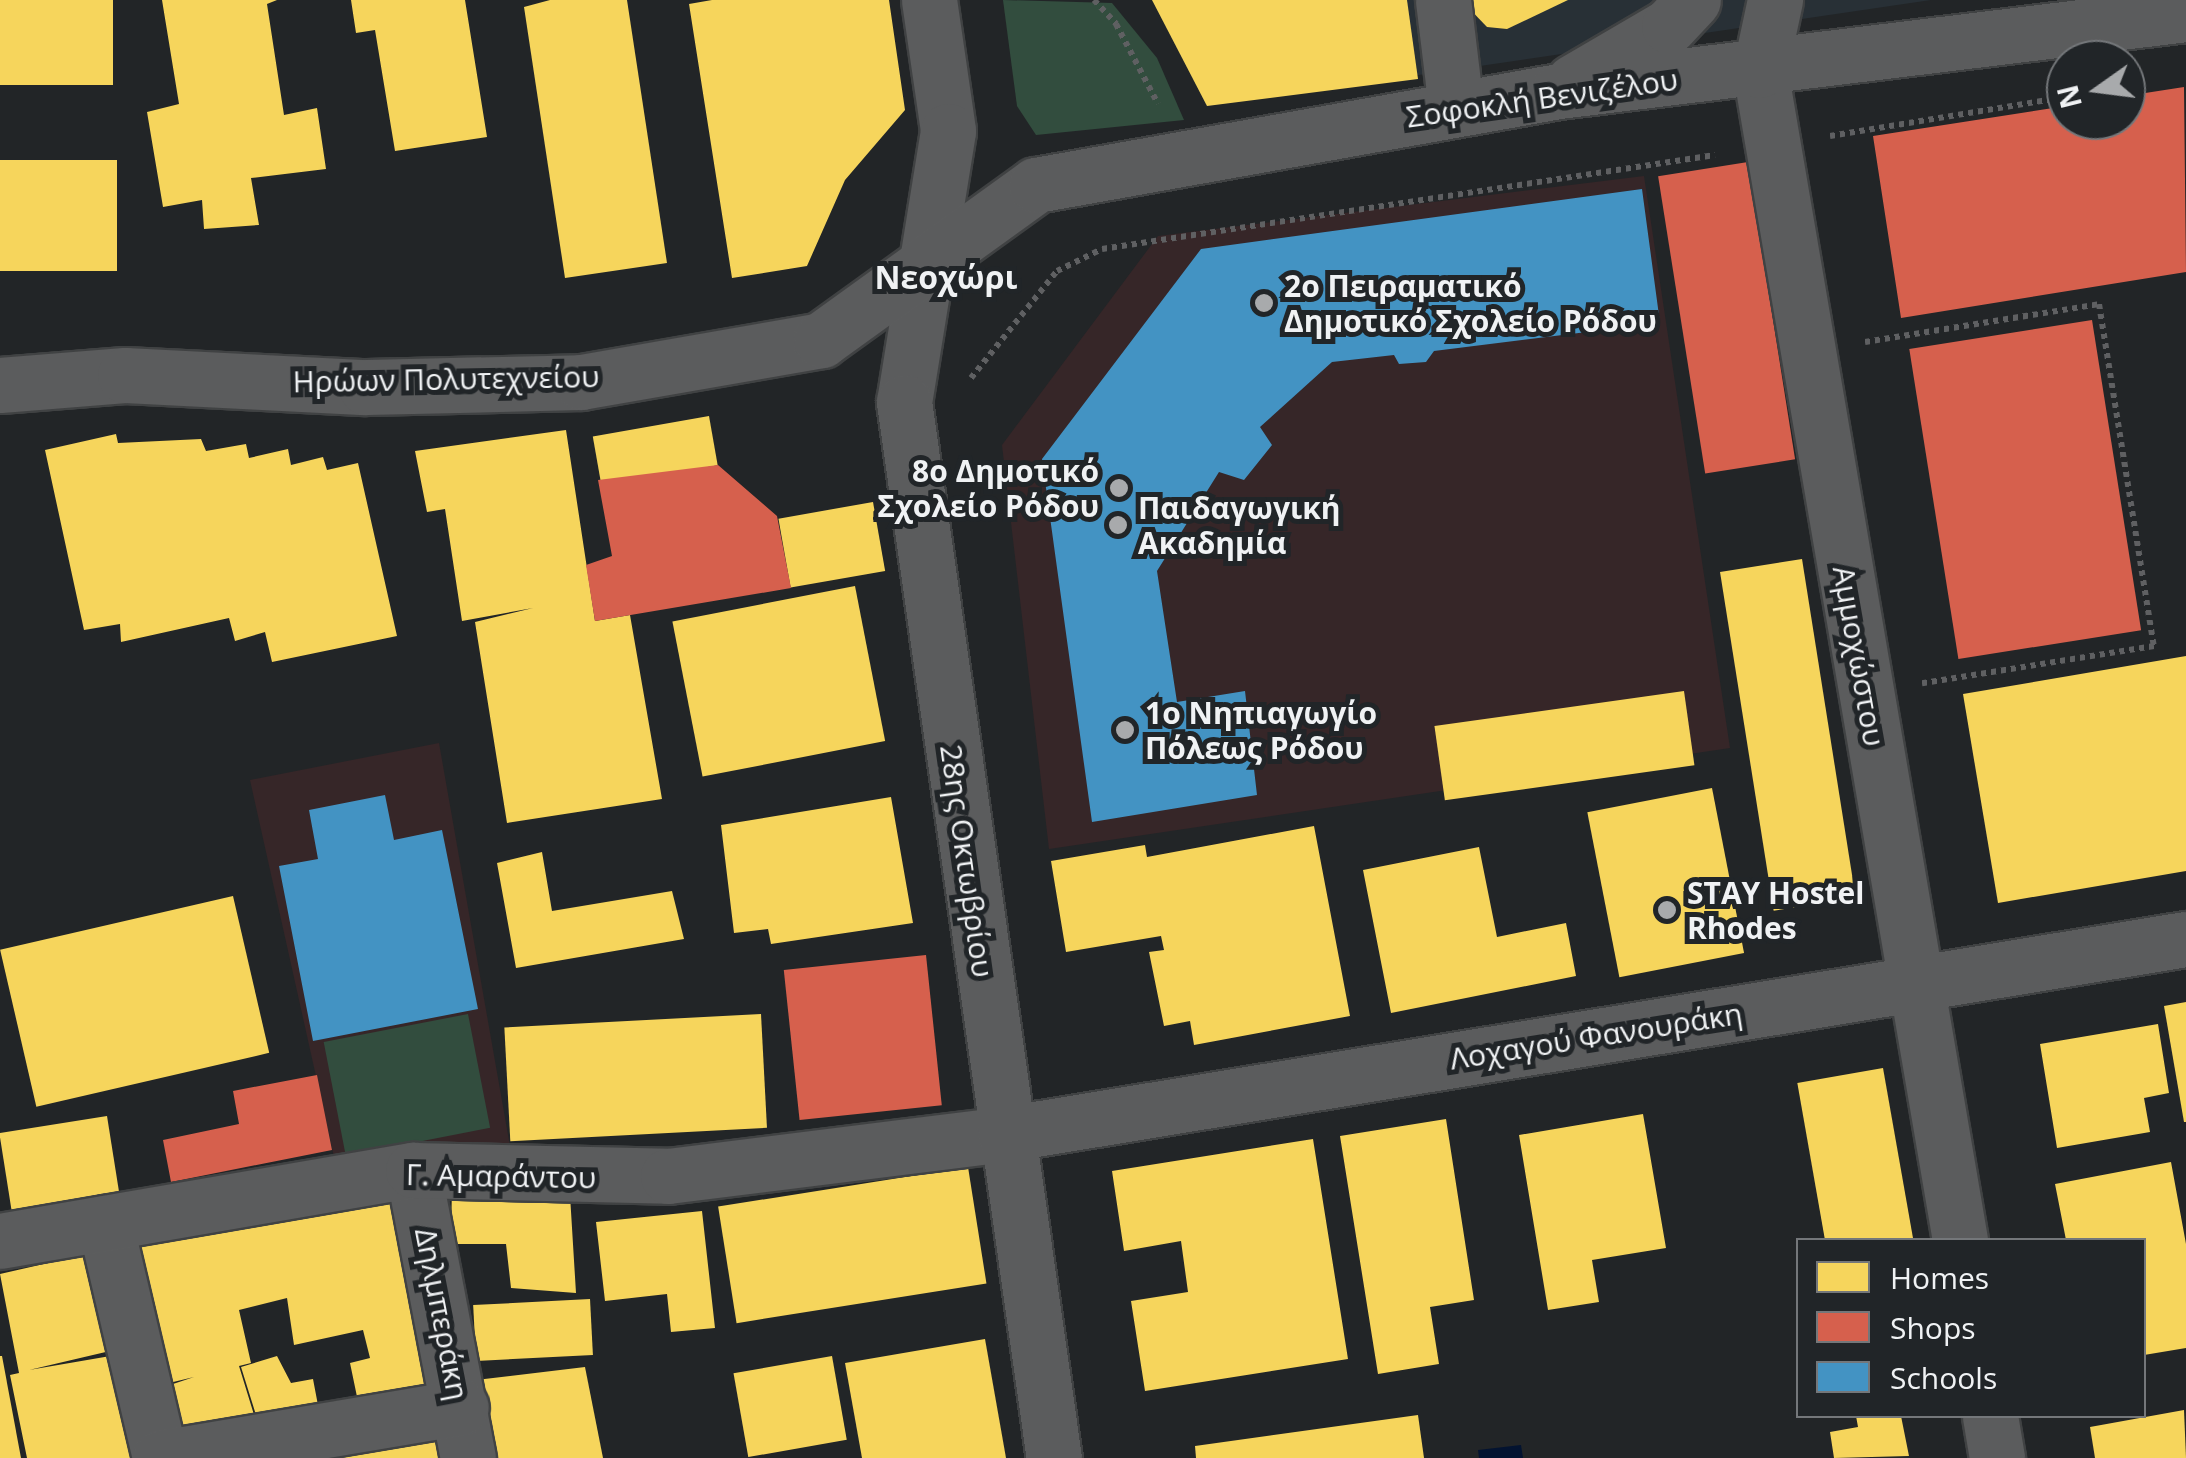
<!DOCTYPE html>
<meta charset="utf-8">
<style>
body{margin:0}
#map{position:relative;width:2186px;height:1458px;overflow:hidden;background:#222527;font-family:"Open Sans",sans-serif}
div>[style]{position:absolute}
.built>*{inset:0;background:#283036}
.education>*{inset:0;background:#362628}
.green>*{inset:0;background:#324d3e;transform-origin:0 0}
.water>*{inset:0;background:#031330}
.homes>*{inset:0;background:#f6d55c;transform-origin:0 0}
.shops>*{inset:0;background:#d6604d;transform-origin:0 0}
.schools>*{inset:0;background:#4393c3}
.path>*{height:6px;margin-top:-3px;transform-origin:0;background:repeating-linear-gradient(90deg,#5f6062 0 5px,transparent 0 10px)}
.roads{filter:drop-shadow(2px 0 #404243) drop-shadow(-2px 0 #404243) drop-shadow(0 2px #404243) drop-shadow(0 -2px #404243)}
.pedestrian>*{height:55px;margin:-27.5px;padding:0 27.5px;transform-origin:27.5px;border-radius:27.5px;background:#5b5c5d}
.minor>*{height:55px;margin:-27.5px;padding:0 27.5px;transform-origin:27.5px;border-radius:27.5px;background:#5b5c5d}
.tertiary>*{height:55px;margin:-27.5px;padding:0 27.5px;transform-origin:27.5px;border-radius:27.5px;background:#5b5c5d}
.dots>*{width:28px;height:28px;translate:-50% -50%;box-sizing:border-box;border:5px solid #212528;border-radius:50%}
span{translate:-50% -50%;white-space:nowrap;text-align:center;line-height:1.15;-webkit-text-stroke:10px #212528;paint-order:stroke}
.street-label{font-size:30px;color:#f0f2f4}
.poi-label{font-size:30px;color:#f0f2f4;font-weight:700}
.left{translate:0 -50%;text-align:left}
.right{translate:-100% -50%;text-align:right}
.neighbourhood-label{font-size:32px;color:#f0f2f4;font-weight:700}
.legend{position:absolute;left:1796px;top:1238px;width:350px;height:180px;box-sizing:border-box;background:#212528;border:2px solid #74777a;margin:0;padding:12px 18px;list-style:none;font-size:30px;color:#f0f2f4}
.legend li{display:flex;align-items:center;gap:20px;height:50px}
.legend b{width:50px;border:2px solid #74777a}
.north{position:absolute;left:2046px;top:40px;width:100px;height:100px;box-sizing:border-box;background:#212528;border:2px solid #74777a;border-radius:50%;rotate:256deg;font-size:28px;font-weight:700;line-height:40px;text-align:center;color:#f0f2f4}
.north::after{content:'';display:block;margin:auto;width:35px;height:45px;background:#a8aaac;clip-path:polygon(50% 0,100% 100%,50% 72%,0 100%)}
</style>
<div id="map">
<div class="built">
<div style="clip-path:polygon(1152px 0,1931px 0,1207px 106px)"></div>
</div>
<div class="education">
<div style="clip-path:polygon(1644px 176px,1730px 748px,1049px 849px,1002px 445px,1158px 236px)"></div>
<div style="clip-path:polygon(439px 743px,511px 1152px,336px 1166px,250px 780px)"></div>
</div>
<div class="green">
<div style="clip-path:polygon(1003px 0,1112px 3px,1157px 58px,1184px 120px,1036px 135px,1017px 106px)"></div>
<div style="left:468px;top:1014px;width:116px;height:147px;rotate:79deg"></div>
</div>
<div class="water">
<div style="clip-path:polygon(1521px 1445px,1523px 1458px,1479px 1458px,1478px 1450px)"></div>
</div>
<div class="homes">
<div style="left:0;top:0;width:113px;height:85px"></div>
<div style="clip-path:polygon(162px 0,277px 0,267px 4px,284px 115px,317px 108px,326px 169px,251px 178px,259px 225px,204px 229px,202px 200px,163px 207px,147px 112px,179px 104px)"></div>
<div style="clip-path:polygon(351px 0,465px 0,487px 137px,395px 151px,375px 30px,356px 33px)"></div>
<div style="clip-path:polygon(550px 0,627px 0,667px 263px,565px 278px,524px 7px)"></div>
<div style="clip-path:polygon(712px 0,889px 0,905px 110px,845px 180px,807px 266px,732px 278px,689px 4px)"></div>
<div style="clip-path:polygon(1152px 0,1407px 0,1418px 79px,1207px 106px)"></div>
<div style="clip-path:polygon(1461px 0,1568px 0,1507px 29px,1487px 27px)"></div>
<div style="left:0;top:160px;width:117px;height:111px"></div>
<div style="left:709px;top:416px;width:50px;height:118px;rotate:80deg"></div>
<div style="clip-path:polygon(566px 430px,595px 621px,630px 615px,662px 799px,507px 823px,475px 622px,533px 608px,462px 621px,445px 509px,427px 512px,415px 451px)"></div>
<div style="clip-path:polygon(116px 434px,118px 443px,201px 439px,206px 451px,246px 444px,249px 458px,288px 449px,291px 465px,323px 457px,327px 470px,358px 463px,397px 636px,272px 662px,265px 632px,235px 641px,229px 618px,121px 642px,120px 624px,84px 630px,45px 450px)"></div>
<div style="left:873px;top:502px;width:70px;height:96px;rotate:80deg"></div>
<div style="left:1802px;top:559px;width:343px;height:83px;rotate:81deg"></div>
<div style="left:855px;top:586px;width:158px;height:186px;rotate:79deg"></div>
<div style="clip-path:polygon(2186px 656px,2186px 871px,1998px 903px,1963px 694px)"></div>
<div style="left:1684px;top:691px;width:75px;height:252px;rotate:82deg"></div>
<div style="left:1712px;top:788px;width:168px;height:127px;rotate:79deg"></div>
<div style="clip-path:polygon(891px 797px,913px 923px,771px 944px,768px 929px,734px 933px,721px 825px)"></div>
<div style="clip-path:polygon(1314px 826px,1350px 1016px,1194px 1045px,1190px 1021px,1164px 1026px,1149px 952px,1164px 950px,1161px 936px,1066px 952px,1051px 861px,1145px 845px,1147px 857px)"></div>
<div style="clip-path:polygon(1479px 847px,1497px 937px,1566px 923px,1576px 976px,1391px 1013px,1363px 870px)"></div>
<div style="clip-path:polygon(542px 852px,552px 911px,672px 891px,684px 939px,516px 968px,497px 863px)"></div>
<div style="left:233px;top:896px;width:161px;height:239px;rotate:77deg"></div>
<div style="clip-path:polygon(2186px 1002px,2186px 1122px,2184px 1122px,2164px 1006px)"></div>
<div style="left:761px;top:1014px;width:114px;height:257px;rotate:87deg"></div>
<div style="clip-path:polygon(2158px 1024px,2169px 1093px,2144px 1098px,2150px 1132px,2057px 1148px,2040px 1044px)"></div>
<div style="left:1883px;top:1068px;width:175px;height:87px;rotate:80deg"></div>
<div style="clip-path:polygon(1643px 1114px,1666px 1248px,1592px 1260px,1599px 1302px,1548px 1310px,1519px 1135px)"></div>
<div style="left:107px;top:1116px;width:93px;height:109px;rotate:81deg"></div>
<div style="clip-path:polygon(1446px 1119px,1474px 1300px,1430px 1307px,1439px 1364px,1378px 1374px,1340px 1136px)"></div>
<div style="clip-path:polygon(1313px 1139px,1348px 1359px,1145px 1391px,1131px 1301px,1188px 1292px,1181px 1241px,1124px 1251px,1112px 1171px)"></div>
<div style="clip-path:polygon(2171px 1162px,2186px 1244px,2186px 1348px,2144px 1355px,2144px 1240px,2066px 1240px,2055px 1184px)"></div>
<div style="left:968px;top:1167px;width:118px;height:253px;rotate:81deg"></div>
<div style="clip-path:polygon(452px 1183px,570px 1195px,576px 1293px,511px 1288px,506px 1244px,451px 1244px)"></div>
<div style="clip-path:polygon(397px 1202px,443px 1398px,361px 1416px,350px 1363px,370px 1358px,363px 1330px,294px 1345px,287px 1298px,239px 1310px,251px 1363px,239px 1366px,259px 1431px,186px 1445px,170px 1385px,194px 1377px,169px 1383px,130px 1240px)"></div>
<div style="clip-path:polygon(702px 1211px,715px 1328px,671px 1332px,667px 1294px,605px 1301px,596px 1222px)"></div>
<div style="clip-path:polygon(105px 1250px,127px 1347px,29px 1370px,122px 1354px,148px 1458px,27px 1458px,10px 1375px,19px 1373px,0 1274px)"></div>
<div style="left:590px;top:1299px;width:56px;height:117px;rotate:87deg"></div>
<div style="clip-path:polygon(985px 1339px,1006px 1458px,862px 1458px,845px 1363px)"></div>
<div style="clip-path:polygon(0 1356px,2px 1356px,21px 1458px,0 1458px)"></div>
<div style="clip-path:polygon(277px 1356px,291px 1383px,313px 1379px,321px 1421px,261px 1431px,241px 1367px)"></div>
<div style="left:832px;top:1356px;width:85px;height:100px;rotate:80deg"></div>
<div style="clip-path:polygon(585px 1367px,603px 1458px,493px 1458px,476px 1380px)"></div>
<div style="clip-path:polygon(2184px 1410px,2186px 1458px,2095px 1458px,2090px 1427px)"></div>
<div style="clip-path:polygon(1418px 1415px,1424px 1458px,1196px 1458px,1195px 1446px)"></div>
<div style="clip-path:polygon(1856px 1416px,1901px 1416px,1909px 1456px,1834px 1458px,1830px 1432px,1858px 1427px)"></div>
<div style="clip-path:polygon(453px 1426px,458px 1458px,287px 1458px)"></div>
</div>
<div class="shops">
<div style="clip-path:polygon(2184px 87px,2186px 272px,1901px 318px,1873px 136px,2066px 106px,2066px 120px,2126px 120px,2126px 96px)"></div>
<div style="left:1748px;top:162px;width:301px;height:91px;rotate:81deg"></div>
<div style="left:2092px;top:320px;width:314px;height:185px;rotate:81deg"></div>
<div style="clip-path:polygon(718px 465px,777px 516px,791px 588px,595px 621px,586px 565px,612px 556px,598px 480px)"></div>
<div style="left:926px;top:955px;width:151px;height:143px;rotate:84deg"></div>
<div style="clip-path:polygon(317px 1075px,332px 1150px,171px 1182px,163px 1140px,239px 1124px,233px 1091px)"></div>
</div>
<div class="schools">
<div style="clip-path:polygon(1642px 189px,1660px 323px,1434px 351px,1426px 362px,1399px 364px,1394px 355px,1332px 362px,1260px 427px,1272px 445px,1244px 480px,1219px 472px,1157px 571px,1177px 702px,1245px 691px,1257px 795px,1092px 822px,1042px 459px,1201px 249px)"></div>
<div style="clip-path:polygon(385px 795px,394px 840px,442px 830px,478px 1009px,313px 1041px,279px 866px,318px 859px,309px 810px)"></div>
</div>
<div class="path">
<div style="left:1094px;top:0;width:33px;rotate:47deg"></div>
<div style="left:1116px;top:24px;width:90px;rotate:62.3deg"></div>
<div style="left:1830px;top:136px;width:239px;rotate:-9.4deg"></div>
<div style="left:1865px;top:342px;width:237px;rotate:-9.2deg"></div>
<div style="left:2099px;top:304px;width:346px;rotate:80.9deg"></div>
<div style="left:2154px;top:646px;width:235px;rotate:170.9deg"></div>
<div style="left:971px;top:378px;width:137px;rotate:-51.2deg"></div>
<div style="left:1057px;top:271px;width:50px;rotate:-26.1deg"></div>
<div style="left:1102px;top:249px;width:620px;rotate:-8.72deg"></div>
</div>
<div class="roads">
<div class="pedestrian">
<div style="left:1443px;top:0;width:108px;rotate:83.1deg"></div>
<div style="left:413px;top:1170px;width:293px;rotate:79.2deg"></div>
<div style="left:105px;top:1223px;width:241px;rotate:76.8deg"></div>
<div style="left:160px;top:1458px;width:305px;rotate:-9.6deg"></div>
<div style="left:0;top:1241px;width:419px;rotate:-9.8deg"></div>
<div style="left:413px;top:1170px;width:255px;rotate:1.3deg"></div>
<div style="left:668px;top:1176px;width:340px;rotate:-7.1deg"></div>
</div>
<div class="minor">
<div style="left:1760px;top:70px;width:1187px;rotate:80.3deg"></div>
<div style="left:1005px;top:1134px;width:1197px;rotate:-9.38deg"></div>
<div style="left:1990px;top:1416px;width:43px;rotate:80.5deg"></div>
</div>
<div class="tertiary">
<div style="left:929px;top:0;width:132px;rotate:81.7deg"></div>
<div style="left:948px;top:131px;width:275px;rotate:99.2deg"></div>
<div style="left:904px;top:402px;width:1067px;rotate:81.92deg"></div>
<div style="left:1760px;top:70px;width:72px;rotate:-77.9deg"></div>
<div style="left:1573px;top:82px;width:111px;rotate:-30.3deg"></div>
<div style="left:1669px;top:26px;width:35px;rotate:-47deg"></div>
<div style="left:0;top:385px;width:125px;rotate:-4.6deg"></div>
<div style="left:125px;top:375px;width:241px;rotate:2.9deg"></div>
<div style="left:366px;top:387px;width:215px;rotate:-1.3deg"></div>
<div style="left:581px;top:382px;width:244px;rotate:-9.9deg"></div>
<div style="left:821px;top:340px;width:265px;rotate:-35.8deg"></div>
<div style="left:1036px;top:185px;width:531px;rotate:-10.19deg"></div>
<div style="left:1559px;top:91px;width:632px;rotate:-7deg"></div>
</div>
</div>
<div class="dots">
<div style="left:1264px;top:303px;background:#a8aaac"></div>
<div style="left:1119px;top:488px;background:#a8aaac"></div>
<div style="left:1118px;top:525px;background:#a8aaac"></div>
<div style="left:1125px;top:730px;background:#a8aaac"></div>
<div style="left:1667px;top:910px;background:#a8aaac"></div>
</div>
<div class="street-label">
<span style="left:1542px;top:98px;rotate:-8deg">Σοφοκλή Βενιζέλου</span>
<span style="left:446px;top:379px;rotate:-1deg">Ηρώων Πολυτεχνείου</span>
<span style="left:1859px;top:656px;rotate:80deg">Αμμοχώστου</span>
<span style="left:967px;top:861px;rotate:82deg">28ης Οκτωβρίου</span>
<span style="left:1596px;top:1036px;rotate:-9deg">Λοχαγού Φανουράκη</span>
<span style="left:501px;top:1176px;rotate:1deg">Γ. Αμαράντου</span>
<span style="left:442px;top:1314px;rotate:79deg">Δηλμπεράκη</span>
</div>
<div class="poi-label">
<span class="left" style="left:1284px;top:303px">2ο Πειραματικό<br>Δημοτικό Σχολείο Ρόδου</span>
<span class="right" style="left:1099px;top:488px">8ο Δημοτικό<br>Σχολείο Ρόδου</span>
<span class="left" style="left:1138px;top:525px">Παιδαγωγική<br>Ακαδημία</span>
<span class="left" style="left:1145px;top:730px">1ο Νηπιαγωγίο<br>Πόλεως Ρόδου</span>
<span class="left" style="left:1687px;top:910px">STAY Hostel<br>Rhodes</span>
</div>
<div class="neighbourhood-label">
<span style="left:946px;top:277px">Νεοχώρι</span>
</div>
<ul class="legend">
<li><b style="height:28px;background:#f6d55c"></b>Homes</li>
<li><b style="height:28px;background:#d6604d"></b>Shops</li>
<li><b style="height:28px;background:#4393c3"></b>Schools</li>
</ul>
<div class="north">N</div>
</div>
